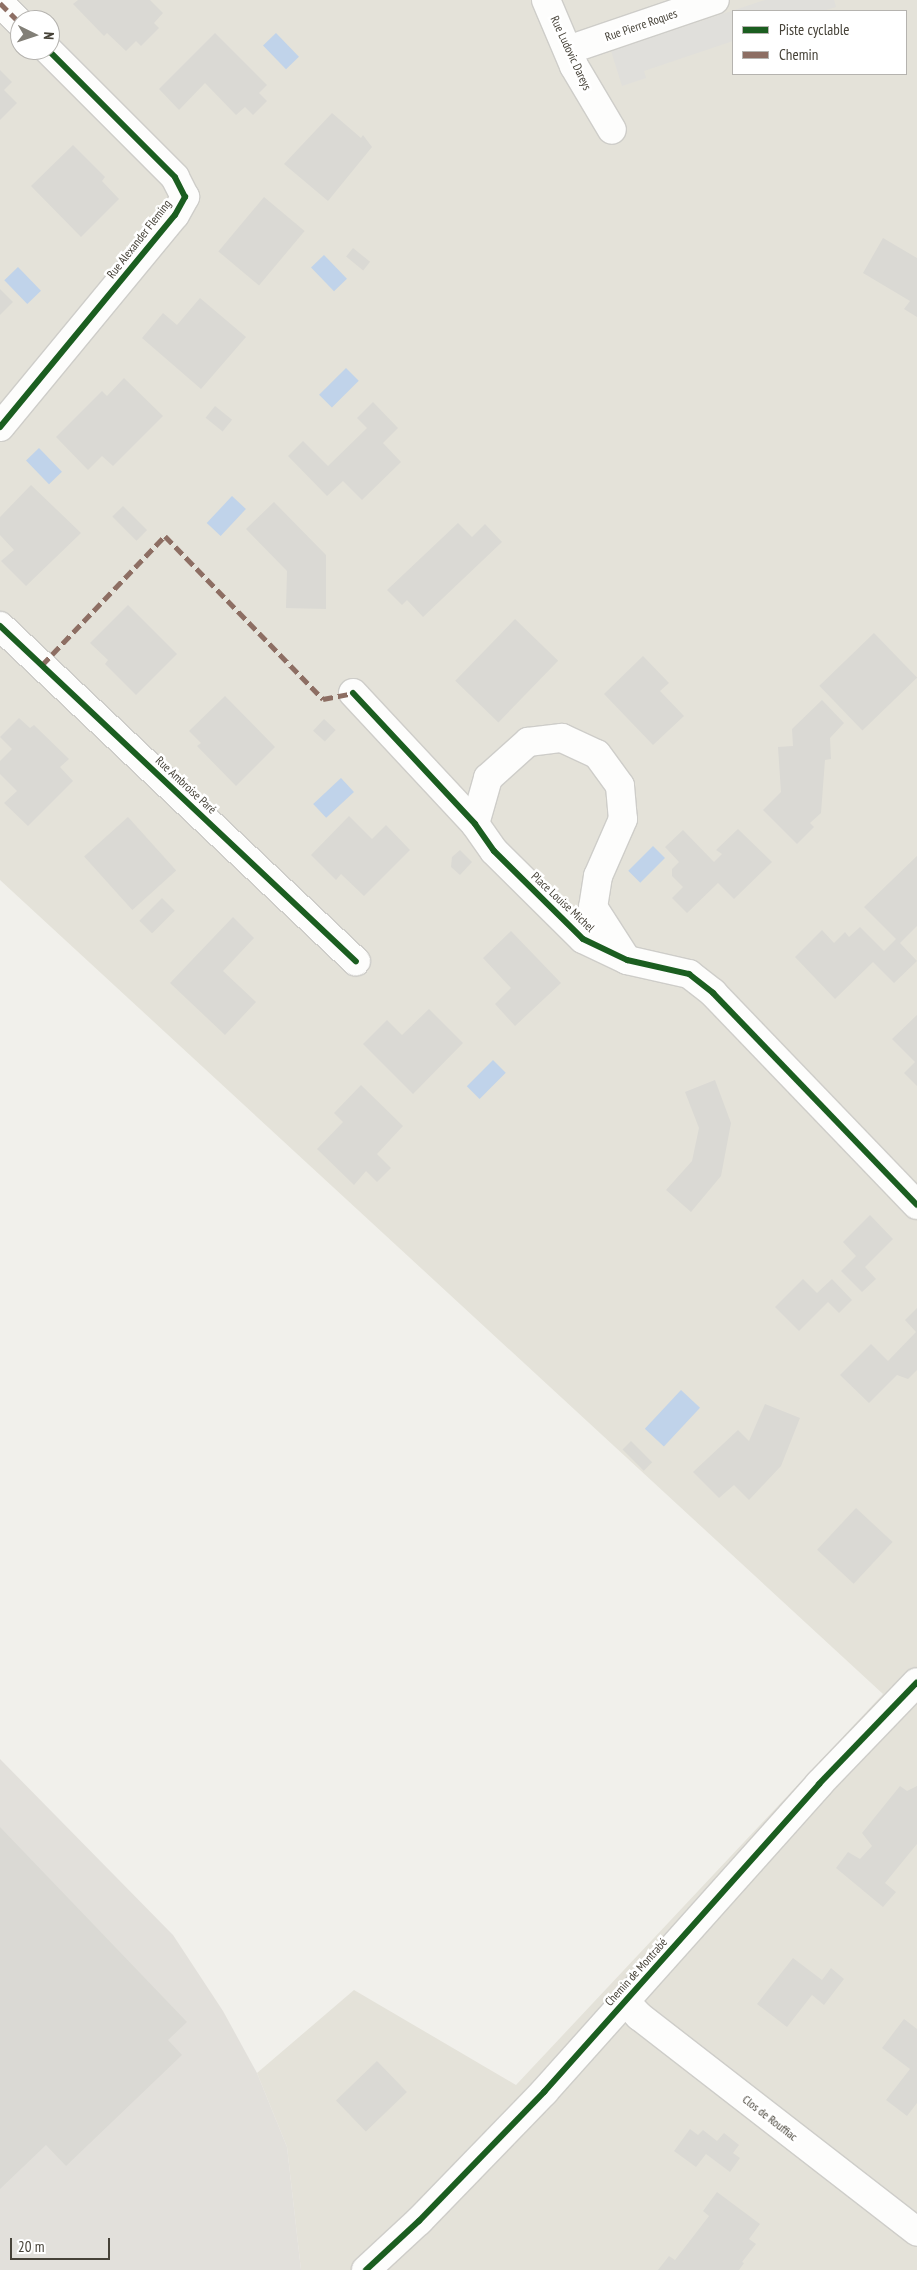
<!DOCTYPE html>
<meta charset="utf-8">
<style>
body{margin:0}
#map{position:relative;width:917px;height:2270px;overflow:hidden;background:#f1f0eb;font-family:"PT Sans Narrow",sans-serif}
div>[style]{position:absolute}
.residential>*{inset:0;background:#e4e2d9}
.industrial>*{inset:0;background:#e2e0db}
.parking>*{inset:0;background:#e0dfdb}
.water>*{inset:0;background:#c0d3ea;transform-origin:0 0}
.building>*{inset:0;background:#dad9d4;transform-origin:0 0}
.roads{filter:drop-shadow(1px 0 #cecdc9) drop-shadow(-1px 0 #cecdc9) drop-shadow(0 1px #cecdc9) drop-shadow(0 -1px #cecdc9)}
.minor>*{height:28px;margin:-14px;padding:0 14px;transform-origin:14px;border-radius:14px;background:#fdfdfc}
.quiet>*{height:5px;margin-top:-2.5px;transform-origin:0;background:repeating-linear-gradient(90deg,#8d6e63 0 10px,transparent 0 15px)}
.cycleway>*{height:6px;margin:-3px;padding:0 3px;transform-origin:3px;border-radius:3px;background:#1b5e20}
span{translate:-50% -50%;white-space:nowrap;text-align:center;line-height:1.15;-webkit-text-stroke:5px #fff;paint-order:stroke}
.street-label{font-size:12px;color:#464238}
.legend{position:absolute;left:732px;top:10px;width:175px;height:65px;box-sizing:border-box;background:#fff;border:1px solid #b5b3af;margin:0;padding:6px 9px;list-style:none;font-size:15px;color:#464238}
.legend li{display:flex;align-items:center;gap:10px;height:25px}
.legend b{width:25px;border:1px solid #b5b3af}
.north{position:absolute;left:10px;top:10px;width:50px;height:50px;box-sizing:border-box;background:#fff;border:1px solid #b5b3af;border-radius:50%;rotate:94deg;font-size:14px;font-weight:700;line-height:20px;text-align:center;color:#464238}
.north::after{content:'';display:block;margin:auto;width:18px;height:22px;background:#827f77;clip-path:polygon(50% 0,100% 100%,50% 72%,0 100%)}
.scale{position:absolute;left:10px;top:2238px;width:100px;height:22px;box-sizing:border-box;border:2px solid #464238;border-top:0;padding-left:6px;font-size:15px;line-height:18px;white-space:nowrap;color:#464238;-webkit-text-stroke:4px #fff;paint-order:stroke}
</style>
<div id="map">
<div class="residential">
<div style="clip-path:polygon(evenodd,0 0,917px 0,917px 2270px,301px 2270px,287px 2147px,257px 2073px,354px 1990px,516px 2085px,883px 1694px,0 880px,0 0,733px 11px,906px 11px,906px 74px,733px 74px,733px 11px,0 0,20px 20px,50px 20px,50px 50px,20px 50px,20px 20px)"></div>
</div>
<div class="industrial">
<div style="clip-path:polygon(0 1759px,173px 1935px,223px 2011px,257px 2073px,287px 2147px,301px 2270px,0 2270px)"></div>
</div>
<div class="parking">
<div style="clip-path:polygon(765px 0,834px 0,836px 7px,823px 11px,733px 11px,733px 41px,644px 71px,646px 78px,622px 86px,611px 51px)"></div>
</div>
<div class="water">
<div style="left:276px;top:33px;width:33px;height:18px;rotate:46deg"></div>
<div style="left:324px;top:255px;width:33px;height:18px;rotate:46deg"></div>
<div style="left:18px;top:267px;width:33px;height:19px;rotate:46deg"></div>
<div style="left:346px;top:368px;width:18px;height:38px;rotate:45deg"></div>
<div style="left:39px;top:448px;width:33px;height:18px;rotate:46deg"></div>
<div style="left:232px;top:496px;width:19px;height:37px;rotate:43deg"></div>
<div style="left:341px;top:778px;width:19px;height:38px;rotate:47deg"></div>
<div style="left:653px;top:846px;width:17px;height:35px;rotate:45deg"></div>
<div style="left:493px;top:1060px;width:18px;height:37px;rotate:45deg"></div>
<div style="left:681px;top:1390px;width:26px;height:53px;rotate:43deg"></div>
</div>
<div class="building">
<div style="clip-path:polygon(78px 0,150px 0,163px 13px,154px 23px,159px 28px,141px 46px,136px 41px,126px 51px,107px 33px,104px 36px,73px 4px)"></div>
<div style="clip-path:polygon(215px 33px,267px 85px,259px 93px,267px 101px,253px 115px,245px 107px,236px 115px,205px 83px,179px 110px,159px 89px)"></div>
<div style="clip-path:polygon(0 70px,12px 82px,4px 90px,17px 103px,0 120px)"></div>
<div style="clip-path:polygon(332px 113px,361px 138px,363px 135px,372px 147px,328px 201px,284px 164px)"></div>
<div style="clip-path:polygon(73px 145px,105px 177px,102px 181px,119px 199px,81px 237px,31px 186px)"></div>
<div style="left:264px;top:197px;width:53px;height:71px;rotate:40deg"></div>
<div style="clip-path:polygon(883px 238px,917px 258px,917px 317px,904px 309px,910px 301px,863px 273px)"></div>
<div style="left:353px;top:248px;width:22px;height:11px;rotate:39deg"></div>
<div style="clip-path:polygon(0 289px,13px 302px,0 315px)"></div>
<div style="clip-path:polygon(200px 298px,246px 337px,201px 389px,142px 338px,163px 313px,177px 325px)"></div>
<div style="clip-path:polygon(124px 378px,163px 416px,113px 466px,102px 456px,88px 470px,56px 437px,102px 391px,107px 396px)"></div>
<div style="clip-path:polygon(373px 402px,398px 428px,383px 443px,401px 462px,362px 500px,343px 481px,327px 496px,288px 456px,303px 441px,328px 466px,367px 428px,357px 418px)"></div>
<div style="left:215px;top:406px;width:22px;height:15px;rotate:39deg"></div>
<div style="clip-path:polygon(31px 485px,81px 533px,26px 586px,1px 561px,14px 550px,0 535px,0 517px)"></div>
<div style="clip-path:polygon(274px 502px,326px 555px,326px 609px,286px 608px,287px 571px,246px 529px)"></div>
<div style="left:123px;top:506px;width:34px;height:15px;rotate:45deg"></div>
<div style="clip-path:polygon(458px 523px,472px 537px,485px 524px,502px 542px,423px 617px,407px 600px,402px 605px,387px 590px)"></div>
<div style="clip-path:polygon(128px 605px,177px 654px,136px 695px,105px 664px,108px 660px,90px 643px)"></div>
<div style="left:515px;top:619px;width:60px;height:86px;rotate:44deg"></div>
<div style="left:874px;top:633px;width:62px;height:76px;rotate:46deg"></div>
<div style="clip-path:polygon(643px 656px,669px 683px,660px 691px,684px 716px,653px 745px,604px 694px)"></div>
<div style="clip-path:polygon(225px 696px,275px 747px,236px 786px,197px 746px,201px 743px,189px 731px)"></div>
<div style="clip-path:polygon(822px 700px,844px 723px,830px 738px,831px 759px,825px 760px,821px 813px,810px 823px,814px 827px,797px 844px,763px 810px,781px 792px,778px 747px,793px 746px,792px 729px)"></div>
<div style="clip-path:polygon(19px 718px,30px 728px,34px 725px,69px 759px,60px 767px,73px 781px,28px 826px,4px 803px,17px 791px,0 774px,0 761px,12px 749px,0 737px)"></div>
<div style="left:324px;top:719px;width:16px;height:16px;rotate:43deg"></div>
<div style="clip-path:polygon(349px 816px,372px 839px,386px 825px,410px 850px,364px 896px,341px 874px,336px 880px,311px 855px)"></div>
<div style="left:128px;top:817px;width:72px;height:59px;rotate:48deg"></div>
<div style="clip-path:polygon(738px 829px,772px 862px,734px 899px,718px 883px,687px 913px,672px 898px,683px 887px,672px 876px,672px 869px,679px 862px,665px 847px,683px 830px,714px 862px,722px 854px,716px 850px)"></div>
<div style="clip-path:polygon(460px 850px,472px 862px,460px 875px,451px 867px,452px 857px)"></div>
<div style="clip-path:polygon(917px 856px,917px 926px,900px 943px,917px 961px,894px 983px,873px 962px,835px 999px,795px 957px,822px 930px,834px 943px,845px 932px,849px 937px,860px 927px,884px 951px,896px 939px,864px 907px)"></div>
<div style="left:162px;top:898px;width:18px;height:32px;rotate:45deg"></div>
<div style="clip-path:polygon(233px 917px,254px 938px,223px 971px,256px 1002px,225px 1035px,170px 983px)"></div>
<div style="clip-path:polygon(511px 931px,561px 983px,515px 1026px,495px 1004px,511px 988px,483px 958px)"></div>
<div style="clip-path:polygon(429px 1009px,463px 1043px,413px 1094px,363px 1044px,387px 1020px,402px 1035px)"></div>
<div style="clip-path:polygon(917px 1015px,917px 1086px,904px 1073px,915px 1062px,892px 1039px)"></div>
<div style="clip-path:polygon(715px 1080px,731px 1123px,721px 1176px,691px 1212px,666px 1190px,692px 1161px,699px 1128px,685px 1092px)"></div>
<div style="clip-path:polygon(361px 1085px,403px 1126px,377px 1154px,391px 1168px,377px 1182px,366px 1171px,354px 1185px,317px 1149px,343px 1122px,334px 1113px)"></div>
<div style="clip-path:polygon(870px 1215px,893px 1239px,865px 1267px,876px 1279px,862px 1292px,841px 1271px,856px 1256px,843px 1242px)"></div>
<div style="clip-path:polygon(803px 1279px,817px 1293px,832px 1279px,852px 1300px,839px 1313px,828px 1302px,799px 1331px,775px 1307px)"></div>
<div style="clip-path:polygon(917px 1308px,917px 1370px,908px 1379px,897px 1375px,869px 1403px,840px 1375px,871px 1344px,888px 1361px,916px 1332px,905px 1320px)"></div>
<div style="clip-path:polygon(765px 1404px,800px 1418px,781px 1466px,749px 1500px,734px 1485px,719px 1498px,693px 1472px,738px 1430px,749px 1441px)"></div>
<div style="left:631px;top:1441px;width:30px;height:12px;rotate:45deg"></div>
<div style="left:856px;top:1508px;width:50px;height:57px;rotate:43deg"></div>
<div style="clip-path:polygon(900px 1786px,907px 1791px,917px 1786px,917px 1844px,885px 1883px,896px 1892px,883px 1907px,836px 1868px,848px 1852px,860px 1859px,872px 1846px,862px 1833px)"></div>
<div style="clip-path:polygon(0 1827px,187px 2022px,168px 2040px,182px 2055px,66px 2166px,46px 2145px,0 2189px)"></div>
<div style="clip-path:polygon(793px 1958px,822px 1980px,831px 1968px,844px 1979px,824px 2005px,812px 1995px,787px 2027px,757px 2004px)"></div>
<div style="clip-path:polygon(904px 2019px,917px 2029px,917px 2103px,907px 2116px,886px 2100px,910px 2069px,882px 2048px)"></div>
<div style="left:377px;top:2061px;width:43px;height:57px;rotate:46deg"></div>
<div style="clip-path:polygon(690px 2129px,698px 2135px,703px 2130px,717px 2141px,724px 2133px,739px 2145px,733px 2153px,740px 2158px,730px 2172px,706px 2154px,696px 2167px,674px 2151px)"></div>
<div style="clip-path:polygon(717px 2192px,760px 2224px,749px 2239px,756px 2244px,742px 2262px,744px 2263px,739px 2270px,658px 2270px,669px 2256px,675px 2260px,709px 2216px,703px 2211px)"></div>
</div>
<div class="roads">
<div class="minor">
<div style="left:546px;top:0;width:72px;rotate:67deg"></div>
<div style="left:574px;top:66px;width:74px;rotate:59.3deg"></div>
<div style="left:0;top:3px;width:28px;rotate:45deg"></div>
<div style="left:568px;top:50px;width:155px;rotate:-18.8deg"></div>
<div style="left:0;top:427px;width:275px;rotate:-50.5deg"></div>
<div style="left:175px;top:215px;width:21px;rotate:-61deg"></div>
<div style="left:185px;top:197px;width:22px;rotate:-117deg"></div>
<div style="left:175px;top:177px;width:180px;rotate:-135deg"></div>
<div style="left:0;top:626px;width:489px;rotate:43.3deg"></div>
<div style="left:353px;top:693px;width:179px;rotate:47deg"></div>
<div style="left:475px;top:824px;width:33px;rotate:55deg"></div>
<div style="left:494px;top:851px;width:125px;rotate:44.7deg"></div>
<div style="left:583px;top:939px;width:49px;rotate:25.5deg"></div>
<div style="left:627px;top:960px;width:64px;rotate:12.7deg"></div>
<div style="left:689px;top:974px;width:31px;rotate:38deg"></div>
<div style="left:713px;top:993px;width:294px;rotate:46.1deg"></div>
<div style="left:475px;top:824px;width:48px;rotate:-74.2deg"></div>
<div style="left:488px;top:778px;width:54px;rotate:-42deg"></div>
<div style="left:528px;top:742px;width:34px;rotate:-7deg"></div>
<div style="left:562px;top:738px;width:38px;rotate:25deg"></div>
<div style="left:597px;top:754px;width:39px;rotate:54deg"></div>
<div style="left:620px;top:786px;width:33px;rotate:85deg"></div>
<div style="left:623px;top:819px;width:62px;rotate:113.7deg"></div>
<div style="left:598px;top:876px;width:31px;rotate:99deg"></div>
<div style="left:593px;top:907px;width:63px;rotate:57.3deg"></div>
<div style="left:625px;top:2001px;width:21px;rotate:47deg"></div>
<div style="left:639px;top:2016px;width:352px;rotate:37.8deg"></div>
<div style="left:366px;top:2270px;width:72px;rotate:-42.8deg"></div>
<div style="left:419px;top:2221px;width:180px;rotate:-45.9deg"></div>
<div style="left:544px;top:2092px;width:413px;rotate:-48.2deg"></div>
<div style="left:819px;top:1784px;width:141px;rotate:-46.1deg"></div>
</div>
</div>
<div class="quiet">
<div style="left:0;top:3px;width:28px;rotate:45deg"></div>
<div style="left:42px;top:665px;width:178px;rotate:-46.4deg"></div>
<div style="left:165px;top:536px;width:227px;rotate:45.9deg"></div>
<div style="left:323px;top:699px;width:31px;rotate:-11deg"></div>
</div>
<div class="cycleway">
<div style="left:0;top:427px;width:275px;rotate:-50.5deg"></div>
<div style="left:175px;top:215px;width:21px;rotate:-61deg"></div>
<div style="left:185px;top:197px;width:22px;rotate:-117deg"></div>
<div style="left:175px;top:177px;width:180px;rotate:-135deg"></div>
<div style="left:0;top:626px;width:489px;rotate:43.3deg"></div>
<div style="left:353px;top:693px;width:179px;rotate:47deg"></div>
<div style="left:475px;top:824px;width:33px;rotate:55deg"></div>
<div style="left:494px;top:851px;width:125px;rotate:44.7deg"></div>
<div style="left:583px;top:939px;width:49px;rotate:25.5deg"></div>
<div style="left:627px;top:960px;width:64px;rotate:12.7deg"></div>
<div style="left:689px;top:974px;width:31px;rotate:38deg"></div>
<div style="left:713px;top:993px;width:294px;rotate:46.1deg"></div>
<div style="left:366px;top:2270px;width:72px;rotate:-42.8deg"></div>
<div style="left:419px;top:2221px;width:180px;rotate:-45.9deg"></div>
<div style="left:544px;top:2092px;width:413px;rotate:-48.2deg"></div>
<div style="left:819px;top:1784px;width:141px;rotate:-46.1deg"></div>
</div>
<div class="street-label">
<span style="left:641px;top:25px;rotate:-19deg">Rue Pierre Roques</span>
<span style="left:571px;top:53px;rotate:65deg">Rue Ludovic Dareys</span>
<span style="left:139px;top:239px;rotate:-52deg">Rue Alexander Fleming</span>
<span style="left:186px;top:785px;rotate:43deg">Rue Ambroise Paré</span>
<span style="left:563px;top:902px;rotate:43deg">Place Louise Michel</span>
<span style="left:636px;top:1972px;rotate:-48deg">Chemin de Montrabé</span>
<span style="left:770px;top:2118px;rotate:38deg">Clos de Rouffiac</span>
</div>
<ul class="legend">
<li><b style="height:6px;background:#1b5e20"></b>Piste cyclable</li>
<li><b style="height:6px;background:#8d6e63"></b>Chemin</li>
</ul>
<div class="north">N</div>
<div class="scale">20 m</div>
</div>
